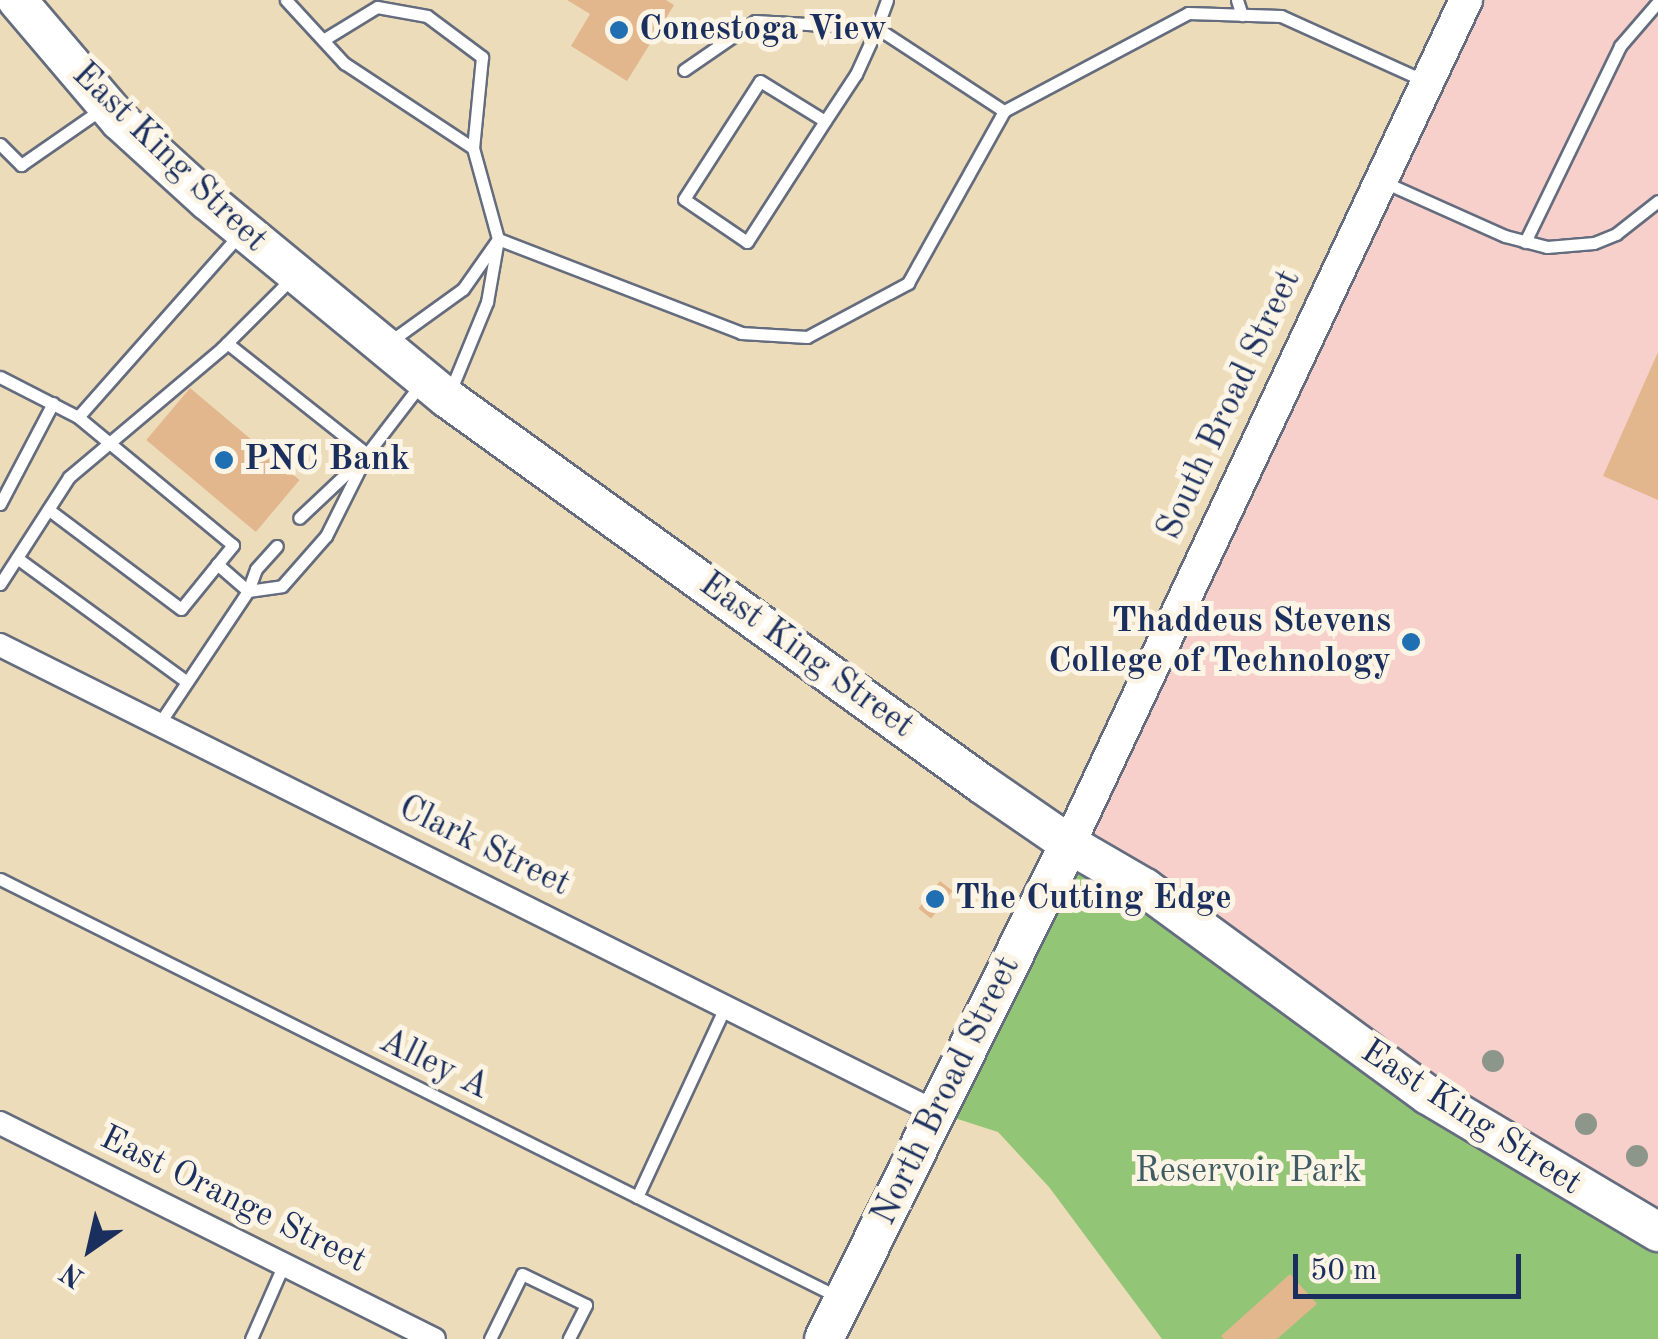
<!DOCTYPE html>
<style>
body{margin:0}
#map{position:relative;width:1658px;height:1339px;overflow:hidden;background:#eddcb9;font-family:"Old Standard TT",serif}
div>[style]{position:absolute}
.built>*{inset:0;background:#f7d0cc}
.green>*{inset:0;background:#92c575}
.building>*{inset:0;background:#e3b78e;transform-origin:0 0}
.roads{filter:drop-shadow(2px 0 #646c7e) drop-shadow(-2px 0 #646c7e) drop-shadow(0 2px #646c7e) drop-shadow(0 -2px #646c7e)}
.service>*{height:11px;margin:-5.5px;padding:0 5.5px;transform-origin:5.5px;border-radius:5.5px;background:#fff}
.minor>*{height:22px;margin:-11px;padding:0 11px;transform-origin:11px;border-radius:11px;background:#fff}
.secondary>*{height:32px;margin:-16px;padding:0 16px;transform-origin:16px;border-radius:16px;background:#fff}
.primary>*{height:38px;margin:-19px;padding:0 19px;transform-origin:19px;border-radius:19px;background:#fff}
.trees>*{width:22px;height:22px;margin:-11px;border-radius:50%;background:#8d968b}
.dots>*{width:28px;height:28px;translate:-50% -50%;box-sizing:border-box;border:5px solid #fcf5e5;border-radius:50%}
span{translate:-50% -50%;white-space:nowrap;text-align:center;line-height:1.15;-webkit-text-stroke:10px #fcf5e5;paint-order:stroke}
.poi-label{font-size:35px;color:#1b2f5e;font-weight:700}
.left{translate:0 -50%;text-align:left}
.right{translate:-100% -50%;text-align:right}
.street-label{font-size:35px;color:#1b2f5e}
.park-label{font-size:35px;color:#3f5c65}
.north{position:absolute;left:40px;top:1199px;width:100px;height:100px;-webkit-text-stroke:8px #fcf5e5;paint-order:stroke;rotate:214deg;font-size:28px;font-weight:700;line-height:40px;text-align:center;color:#1b2f5e}
.north::after{content:'';display:block;margin:auto;width:35px;height:45px;background:#1b2f5e;clip-path:polygon(50% 0,100% 100%,50% 72%,0 100%)}
.scale{position:absolute;left:1293px;top:1254px;width:228px;height:45px;box-sizing:border-box;border:5px solid #1b2f5e;border-top:0;padding-left:12px;font-size:30px;line-height:35px;white-space:nowrap;color:#1b2f5e;-webkit-text-stroke:8px #fcf5e5;paint-order:stroke}
</style>
<div id="map">
<div class="built">
<div style="clip-path:polygon(1466px 0,1658px 0,1658px 1232px,1069px 844px)"></div>
</div>
<div class="green">
<div style="clip-path:polygon(1069px 844px,1658px 1232px,1658px 1339px,1162px 1339px,1049px 1187px,998px 1132px,936px 1112px)"></div>
</div>
<div class="building">
<div style="clip-path:polygon(567px 0,666px 0,674px 5px,627px 81px,571px 46px,590px 14px)"></div>
<div style="clip-path:polygon(1658px 352px,1658px 500px,1603px 476px)"></div>
<div style="left:190px;top:388px;width:143px;height:68px;rotate:40deg"></div>
<div style="left:940px;top:881px;width:16px;height:35px;rotate:38deg"></div>
<div style="clip-path:polygon(1290px 1274px,1317px 1304px,1277px 1339px,1224px 1339px,1221px 1336px)"></div>
</div>
<div class="roads">
<div class="service">
<div style="left:286px;top:0;width:86px;rotate:47.4deg"></div>
<div style="left:344px;top:63px;width:154px;rotate:33.4deg"></div>
<div style="left:473px;top:148px;width:94px;rotate:74.6deg"></div>
<div style="left:498px;top:239px;width:261px;rotate:21.1deg"></div>
<div style="left:741px;top:333px;width:66px;rotate:3.5deg"></div>
<div style="left:807px;top:337px;width:115px;rotate:-28.1deg"></div>
<div style="left:908px;top:283px;width:197px;rotate:-60.8deg"></div>
<div style="left:1004px;top:111px;width:208px;rotate:-28deg"></div>
<div style="left:1188px;top:13px;width:93px;rotate:1.8deg"></div>
<div style="left:1281px;top:16px;width:156px;rotate:24.3deg"></div>
<div style="left:887px;top:0;width:30px;rotate:110deg"></div>
<div style="left:877px;top:28px;width:152px;rotate:33.2deg"></div>
<div style="left:1237px;top:0;width:16px;rotate:72deg"></div>
<div style="left:323px;top:40px;width:63px;rotate:-31.4deg"></div>
<div style="left:377px;top:7px;width:51px;rotate:10.2deg"></div>
<div style="left:427px;top:16px;width:69px;rotate:36.7deg"></div>
<div style="left:482px;top:57px;width:91px;rotate:95.6deg"></div>
<div style="left:684px;top:70px;width:86px;rotate:-34.6deg"></div>
<div style="left:755px;top:21px;width:122px;rotate:3.3deg"></div>
<div style="left:877px;top:28px;width:51px;rotate:114.5deg"></div>
<div style="left:856px;top:74px;width:56px;rotate:123.4deg"></div>
<div style="left:825px;top:121px;width:144px;rotate:122.8deg"></div>
<div style="left:747px;top:242px;width:76px;rotate:-145.7deg"></div>
<div style="left:684px;top:199px;width:140px;rotate:-57.2deg"></div>
<div style="left:760px;top:81px;width:76px;rotate:31.6deg"></div>
<div style="left:0;top:144px;width:30px;rotate:45deg"></div>
<div style="left:21px;top:165px;width:100px;rotate:-34.8deg"></div>
<div style="left:1384px;top:182px;width:133px;rotate:24.1deg"></div>
<div style="left:1505px;top:236px;width:43px;rotate:14.7deg"></div>
<div style="left:1547px;top:247px;width:47px;rotate:-4.9deg"></div>
<div style="left:1594px;top:243px;width:24px;rotate:-22deg"></div>
<div style="left:1616px;top:234px;width:53px;rotate:-38.2deg"></div>
<div style="left:1525px;top:242px;width:218px;rotate:-64.1deg"></div>
<div style="left:1620px;top:46px;width:58px;rotate:-49.2deg"></div>
<div style="left:227px;top:343px;width:179px;rotate:38.4deg"></div>
<div style="left:367px;top:454px;width:93px;rotate:136.7deg"></div>
<div style="left:388px;top:343px;width:92px;rotate:-35.8deg"></div>
<div style="left:463px;top:289px;width:61px;rotate:-55deg"></div>
<div style="left:498px;top:239px;width:64px;rotate:99.9deg"></div>
<div style="left:487px;top:302px;width:100px;rotate:112.4deg"></div>
<div style="left:0;top:377px;width:88px;rotate:27.1deg"></div>
<div style="left:78px;top:417px;width:201px;rotate:39.6deg"></div>
<div style="left:233px;top:545px;width:82px;rotate:129.1deg"></div>
<div style="left:181px;top:609px;width:166px;rotate:-143.1deg"></div>
<div style="left:78px;top:417px;width:246px;rotate:-48.5deg"></div>
<div style="left:0;top:504px;width:114px;rotate:-62.3deg"></div>
<div style="left:17px;top:558px;width:210px;rotate:36.1deg"></div>
<div style="left:217px;top:564px;width:41px;rotate:41.1deg"></div>
<div style="left:248px;top:591px;width:23px;rotate:-70deg"></div>
<div style="left:256px;top:569px;width:31px;rotate:-48deg"></div>
<div style="left:0;top:584px;width:127px;rotate:-57.2deg"></div>
<div style="left:69px;top:477px;width:200px;rotate:-40.1deg"></div>
<div style="left:222px;top:348px;width:99px;rotate:-45deg"></div>
<div style="left:159px;top:724px;width:160px;rotate:-56.2deg"></div>
<div style="left:248px;top:591px;width:34px;rotate:-8deg"></div>
<div style="left:282px;top:586px;width:67px;rotate:-48.7deg"></div>
<div style="left:326px;top:536px;width:92px;rotate:-63.4deg"></div>
<div style="left:367px;top:454px;width:87px;rotate:-52.5deg"></div>
<div style="left:0;top:879px;width:939px;rotate:26.51deg"></div>
<div style="left:637px;top:1197px;width:209px;rotate:-65.1deg"></div>
<div style="left:251px;top:1339px;width:82px;rotate:-66.3deg"></div>
<div style="left:490px;top:1339px;width:72px;rotate:-63.8deg"></div>
<div style="left:522px;top:1274px;width:71px;rotate:25.8deg"></div>
<div style="left:586px;top:1305px;width:38px;rotate:117deg"></div>
</div>
<div class="minor">
<div style="left:0;top:645px;width:1046px;rotate:26.52deg"></div>
<div style="left:0;top:1123px;width:485px;rotate:26.5deg"></div>
</div>
<div class="secondary">
<div style="left:1069px;top:844px;width:933px;rotate:-64.81deg"></div>
</div>
<div class="primary">
<div style="left:17px;top:0;width:159px;rotate:49.6deg"></div>
<div style="left:120px;top:121px;width:119px;rotate:42.3deg"></div>
<div style="left:208px;top:201px;width:310px;rotate:39.5deg"></div>
<div style="left:447px;top:398px;width:660px;rotate:35.81deg"></div>
<div style="left:982px;top:784px;width:106px;rotate:34.6deg"></div>
<div style="left:1069px;top:844px;width:88px;rotate:30.1deg"></div>
<div style="left:1145px;top:888px;width:351px;rotate:36.2deg"></div>
<div style="left:1428px;top:1095px;width:268px;rotate:30.8deg"></div>
<div style="left:824px;top:1339px;width:552px;rotate:-63.67deg"></div>
</div>
</div>
<div class="trees">
<div style="left:1493px;top:1061px"></div>
<div style="left:1586px;top:1124px"></div>
<div style="left:1637px;top:1156px"></div>
</div>
<div class="dots">
<div style="left:619px;top:30px;background:#1f6fb2"></div>
<div style="left:224px;top:460px;background:#1f6fb2"></div>
<div style="left:1411px;top:642px;background:#1f6fb2"></div>
<div style="left:935px;top:899px;background:#1f6fb2"></div>
</div>
<div class="poi-label">
<span class="left" style="left:639px;top:30px">Conestoga View</span>
<span class="left" style="left:244px;top:460px">PNC Bank</span>
<span class="right" style="left:1391px;top:642px">Thaddeus Stevens<br>College of Technology</span>
<span class="left" style="left:955px;top:899px">The Cutting Edge</span>
</div>
<div class="street-label">
<span style="left:169px;top:158px;rotate:44deg">East King Street</span>
<span style="left:1230px;top:405px;rotate:-65deg">South Broad Street</span>
<span style="left:806px;top:656px;rotate:36deg">East King Street</span>
<span style="left:484px;top:847px;rotate:26deg">Clark Street</span>
<span style="left:434px;top:1065px;rotate:26deg">Alley A</span>
<span style="left:947px;top:1091px;rotate:-64deg">North Broad Street</span>
<span style="left:1471px;top:1118px;rotate:33deg">East King Street</span>
<span style="left:233px;top:1200px;rotate:26deg">East Orange Street</span>
</div>
<div class="park-label">
<span style="left:1248px;top:1172px">Reservoir Park</span>
</div>
<div class="north">N</div>
<div class="scale">50 m</div>
</div>
